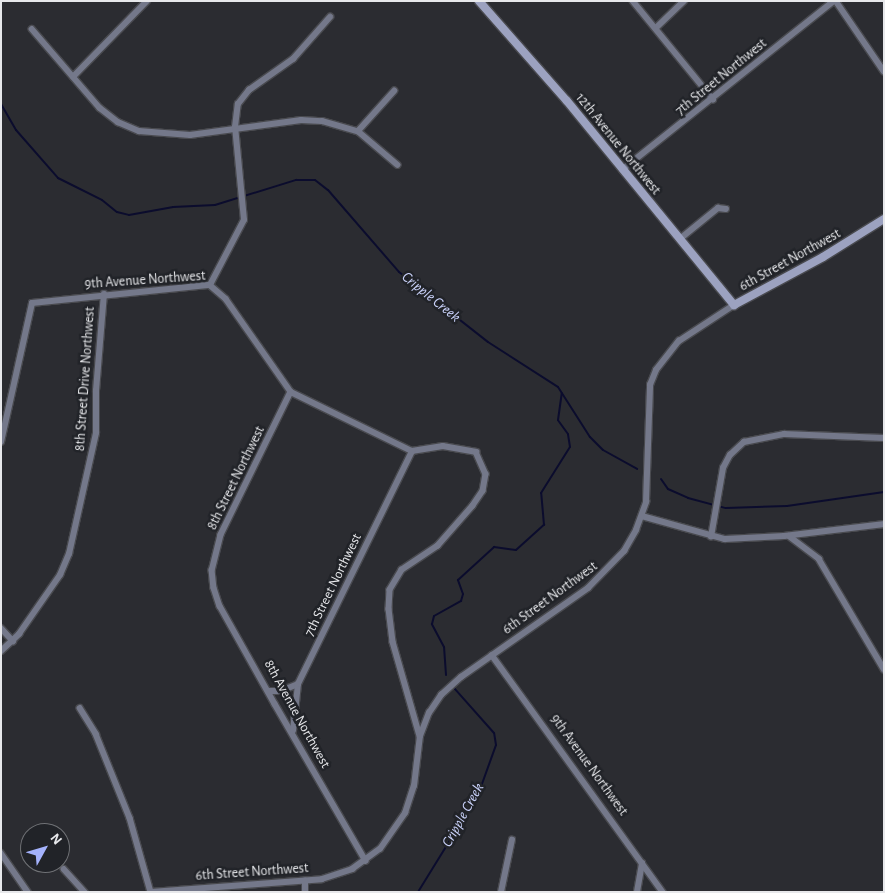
<!DOCTYPE html>
<style>
body{margin:0}
#map{position:relative;width:885px;height:893px;overflow:hidden;background:#2b2c31;font-family:"Alegreya Sans",sans-serif}
div>[style]{position:absolute}
.stream>*{height:2px;margin:-1px;padding:0 1px;transform-origin:1px;border-radius:1px;background:#0b0c2d}
.roads{filter:drop-shadow(1px 0 #494a4f) drop-shadow(-1px 0 #494a4f) drop-shadow(0 1px #494a4f) drop-shadow(0 -1px #494a4f)}
.minor>*{height:5.5px;margin:-2.75px;padding:0 2.75px;transform-origin:2.75px;border-radius:2.75px;background:#74788a}
.secondary>*{height:8px;margin:-4px;padding:0 4px;transform-origin:4px;border-radius:4px;background:#9ca2c0}
span{translate:-50% -50%;white-space:nowrap;text-align:center;line-height:1.15;-webkit-text-stroke:5px #212328;paint-order:stroke}
.street-label{font-size:14px;color:#e7e8eb}
.water-label{font-size:15px;color:#c9d1f9;font-style:italic}
.frame{position:absolute;inset:0;border:2px solid #e7e8eb;pointer-events:none}
.north{position:absolute;left:20px;top:823px;width:50px;height:50px;box-sizing:border-box;background:#212328;border:1px solid #707276;border-radius:50%;rotate:51deg;font-size:14px;font-weight:700;line-height:20px;text-align:center;color:#e7e8eb}
.north::after{content:'';display:block;margin:auto;width:18px;height:22px;background:#a4b2fc;clip-path:polygon(50% 0,100% 100%,50% 72%,0 100%)}
</style>
<div id="map">
<div class="stream">
<div style="left:1px;top:104px;width:30px;rotate:60deg"></div>
<div style="left:16px;top:130px;width:64px;rotate:48.8deg"></div>
<div style="left:58px;top:178px;width:49px;rotate:26.6deg"></div>
<div style="left:102px;top:200px;width:19px;rotate:39deg"></div>
<div style="left:117px;top:212px;width:12px;rotate:14deg"></div>
<div style="left:129px;top:215px;width:45px;rotate:-10.3deg"></div>
<div style="left:173px;top:207px;width:42px;rotate:-2.7deg"></div>
<div style="left:215px;top:205px;width:85px;rotate:-17.2deg"></div>
<div style="left:296px;top:180px;width:19px"></div>
<div style="left:315px;top:180px;width:16px;rotate:38deg"></div>
<div style="left:328px;top:190px;width:108px;rotate:49.1deg"></div>
<div style="left:399px;top:272px;width:113px;rotate:38.2deg"></div>
<div style="left:488px;top:342px;width:83px;rotate:32.7deg"></div>
<div style="left:558px;top:387px;width:59px;rotate:57.4deg"></div>
<div style="left:590px;top:437px;width:18px;rotate:45deg"></div>
<div style="left:603px;top:450px;width:39px;rotate:29deg"></div>
<div style="left:661px;top:479px;width:12px;rotate:55deg"></div>
<div style="left:668px;top:489px;width:22px;rotate:24deg"></div>
<div style="left:688px;top:498px;width:39px;rotate:15deg"></div>
<div style="left:726px;top:508px;width:61px;rotate:-1.9deg"></div>
<div style="left:787px;top:506px;width:98px;rotate:-8.2deg"></div>
<div style="left:446px;top:675px;width:28px;rotate:-94deg"></div>
<div style="left:444px;top:647px;width:26px;rotate:-118deg"></div>
<div style="left:432px;top:624px;width:8px;rotate:-76deg"></div>
<div style="left:434px;top:616px;width:31px;rotate:-29deg"></div>
<div style="left:461px;top:601px;width:7px;rotate:-74deg"></div>
<div style="left:463px;top:594px;width:15px;rotate:-110deg"></div>
<div style="left:458px;top:580px;width:49px;rotate:-42.5deg"></div>
<div style="left:494px;top:547px;width:22px;rotate:8deg"></div>
<div style="left:516px;top:550px;width:38px;rotate:-42deg"></div>
<div style="left:544px;top:525px;width:32px;rotate:-95deg"></div>
<div style="left:541px;top:493px;width:54px;rotate:-57.8deg"></div>
<div style="left:570px;top:447px;width:13px;rotate:-99deg"></div>
<div style="left:568px;top:434px;width:17px;rotate:-126deg"></div>
<div style="left:558px;top:420px;width:27px;rotate:-82deg"></div>
<div style="left:418px;top:892px;width:114px;rotate:-58.3deg"></div>
<div style="left:478px;top:795px;width:53px;rotate:-70.2deg"></div>
<div style="left:496px;top:745px;width:12px;rotate:-99deg"></div>
<div style="left:494px;top:733px;width:59px;rotate:-131.6deg"></div>
</div>
<div class="roads">
<div class="minor">
<div style="left:633px;top:1px;width:127px;rotate:50.8deg"></div>
<div style="left:836px;top:1px;width:85px;rotate:55.6deg"></div>
<div style="left:656px;top:28px;width:39px;rotate:-44deg"></div>
<div style="left:32px;top:29px;width:104px;rotate:49.3deg"></div>
<div style="left:100px;top:108px;width:23px;rotate:38deg"></div>
<div style="left:118px;top:122px;width:23px;rotate:23deg"></div>
<div style="left:139px;top:131px;width:51px;rotate:4.5deg"></div>
<div style="left:190px;top:135px;width:112px;rotate:-7.7deg"></div>
<div style="left:301px;top:120px;width:21px;rotate:3deg"></div>
<div style="left:322px;top:121px;width:37px;rotate:16deg"></div>
<div style="left:358px;top:131px;width:52px;rotate:40.4deg"></div>
<div style="left:73px;top:77px;width:106px;rotate:-45.8deg"></div>
<div style="left:358px;top:131px;width:54px;rotate:-48deg"></div>
<div style="left:622px;top:170px;width:271px;rotate:-38.6deg"></div>
<div style="left:680px;top:239px;width:49px;rotate:-39.2deg"></div>
<div style="left:718px;top:208px;width:8px;rotate:7deg"></div>
<div style="left:210px;top:285px;width:73px;rotate:-62.4deg"></div>
<div style="left:244px;top:220px;width:93px;rotate:-95.5deg"></div>
<div style="left:235px;top:127px;width:23px;rotate:-83deg"></div>
<div style="left:238px;top:104px;width:18px;rotate:-52deg"></div>
<div style="left:249px;top:90px;width:54px;rotate:-35.2deg"></div>
<div style="left:293px;top:59px;width:56px;rotate:-48.6deg"></div>
<div style="left:291px;top:392px;width:159px;rotate:116.1deg"></div>
<div style="left:221px;top:535px;width:36px;rotate:104deg"></div>
<div style="left:212px;top:570px;width:18px;rotate:84deg"></div>
<div style="left:214px;top:588px;width:19px;rotate:72deg"></div>
<div style="left:220px;top:606px;width:112px;rotate:60.7deg"></div>
<div style="left:275px;top:704px;width:181px;rotate:59.9deg"></div>
<div style="left:1px;top:442px;width:142px;rotate:-77.4deg"></div>
<div style="left:32px;top:303px;width:179px;rotate:-5.8deg"></div>
<div style="left:210px;top:285px;width:21px;rotate:41deg"></div>
<div style="left:226px;top:299px;width:113px;rotate:55deg"></div>
<div style="left:291px;top:392px;width:135px;rotate:26deg"></div>
<div style="left:412px;top:451px;width:31px;rotate:-9deg"></div>
<div style="left:443px;top:446px;width:34px;rotate:10deg"></div>
<div style="left:476px;top:452px;width:24px;rotate:66deg"></div>
<div style="left:486px;top:474px;width:17px;rotate:100deg"></div>
<div style="left:483px;top:491px;width:18px;rotate:124deg"></div>
<div style="left:473px;top:506px;width:53px;rotate:131.2deg"></div>
<div style="left:438px;top:546px;width:43px;rotate:146.3deg"></div>
<div style="left:402px;top:570px;width:23px;rotate:121deg"></div>
<div style="left:390px;top:590px;width:19px;rotate:93deg"></div>
<div style="left:389px;top:609px;width:33px;rotate:83deg"></div>
<div style="left:393px;top:642px;width:98px;rotate:74deg"></div>
<div style="left:642px;top:516px;width:86px;rotate:15.5deg"></div>
<div style="left:725px;top:539px;width:59px;rotate:-2.9deg"></div>
<div style="left:784px;top:536px;width:101px;rotate:-6.8deg"></div>
<div style="left:789px;top:536px;width:38px;rotate:37deg"></div>
<div style="left:819px;top:559px;width:128px;rotate:59.4deg"></div>
<div style="left:711px;top:537px;width:70px;rotate:-80.1deg"></div>
<div style="left:723px;top:468px;width:15px;rotate:-62deg"></div>
<div style="left:730px;top:455px;width:19px;rotate:-43deg"></div>
<div style="left:744px;top:442px;width:41px;rotate:-11.3deg"></div>
<div style="left:784px;top:434px;width:100px;rotate:2.3deg"></div>
<div style="left:1px;top:628px;width:18px;rotate:47deg"></div>
<div style="left:1px;top:651px;width:25px;rotate:-43deg"></div>
<div style="left:19px;top:634px;width:72px;rotate:-55.2deg"></div>
<div style="left:60px;top:575px;width:23px;rotate:-67deg"></div>
<div style="left:69px;top:554px;width:124px;rotate:-77.4deg"></div>
<div style="left:96px;top:433px;width:42px;rotate:-90deg"></div>
<div style="left:96px;top:391px;width:97px;rotate:-85.3deg"></div>
<div style="left:492px;top:655px;width:292px;rotate:54.2deg"></div>
<div style="left:268px;top:691px;width:13px"></div>
<div style="left:281px;top:691px;width:18px;rotate:-22deg"></div>
<div style="left:80px;top:708px;width:31px;rotate:58deg"></div>
<div style="left:96px;top:734px;width:91px;rotate:68deg"></div>
<div style="left:130px;top:818px;width:77px;rotate:74.2deg"></div>
<div style="left:293px;top:731px;width:47px;rotate:-83.9deg"></div>
<div style="left:298px;top:684px;width:259px;rotate:-63.9deg"></div>
<div style="left:1px;top:853px;width:47px;rotate:55.3deg"></div>
<div style="left:64px;top:869px;width:31px;rotate:48deg"></div>
<div style="left:151px;top:892px;width:171px;rotate:-4.3deg"></div>
<div style="left:322px;top:879px;width:32px;rotate:-18deg"></div>
<div style="left:352px;top:869px;width:34px;rotate:-36deg"></div>
<div style="left:380px;top:849px;width:44px;rotate:-55.2deg"></div>
<div style="left:405px;top:813px;width:28px;rotate:-72deg"></div>
<div style="left:414px;top:786px;width:50px;rotate:-83.2deg"></div>
<div style="left:420px;top:736px;width:25px;rotate:-69deg"></div>
<div style="left:429px;top:713px;width:22px;rotate:-56deg"></div>
<div style="left:441px;top:695px;width:27px;rotate:-42deg"></div>
<div style="left:461px;top:677px;width:155px;rotate:-35deg"></div>
<div style="left:588px;top:588px;width:52px;rotate:-45.8deg"></div>
<div style="left:624px;top:551px;width:24px;rotate:-60deg"></div>
<div style="left:636px;top:530px;width:30px;rotate:-70deg"></div>
<div style="left:646px;top:502px;width:117px;rotate:-88deg"></div>
<div style="left:650px;top:385px;width:16px;rotate:-68deg"></div>
<div style="left:656px;top:370px;width:37px;rotate:-52deg"></div>
<div style="left:679px;top:341px;width:66px;rotate:-33.2deg"></div>
<div style="left:305px;top:892px;width:11px;rotate:-90deg"></div>
<div style="left:501px;top:892px;width:53px;rotate:-78.1deg"></div>
<div style="left:637px;top:892px;width:29px;rotate:-80deg"></div>
</div>
<div class="secondary">
<div style="left:479px;top:1px;width:133px;rotate:48.7deg"></div>
<div style="left:567px;top:101px;width:264px;rotate:50.7deg"></div>
<div style="left:734px;top:305px;width:101px;rotate:-28.3deg"></div>
<div style="left:823px;top:257px;width:72px;rotate:-31.9deg"></div>
</div>
</div>
<div class="street-label">
<span style="left:721px;top:77px;rotate:-39deg">7th Street Northwest</span>
<span style="left:618px;top:144px;rotate:51deg">12th Avenue Northwest</span>
<span style="left:790px;top:260px;rotate:-29deg">6th Street Northwest</span>
<span style="left:145px;top:280px;rotate:-4deg">9th Avenue Northwest</span>
<span style="left:85px;top:379px;rotate:-86deg">8th Street Drive Northwest</span>
<span style="left:236px;top:478px;rotate:-64deg">8th Street Northwest</span>
<span style="left:333px;top:585px;rotate:-64deg">7th Street Northwest</span>
<span style="left:550px;top:598px;rotate:-36deg">6th Street Northwest</span>
<span style="left:297px;top:714px;rotate:61deg">8th Avenue Northwest</span>
<span style="left:589px;top:765px;rotate:54deg">9th Avenue Northwest</span>
<span style="left:252px;top:872px;rotate:-4deg">6th Street Northwest</span>
</div>
<div class="water-label">
<span style="left:431px;top:297px;rotate:39deg">Cripple Creek</span>
<span style="left:463px;top:815px;rotate:-61deg">Cripple Creek</span>
</div>
<div class="frame"></div>
<div class="north">N</div>
</div>
